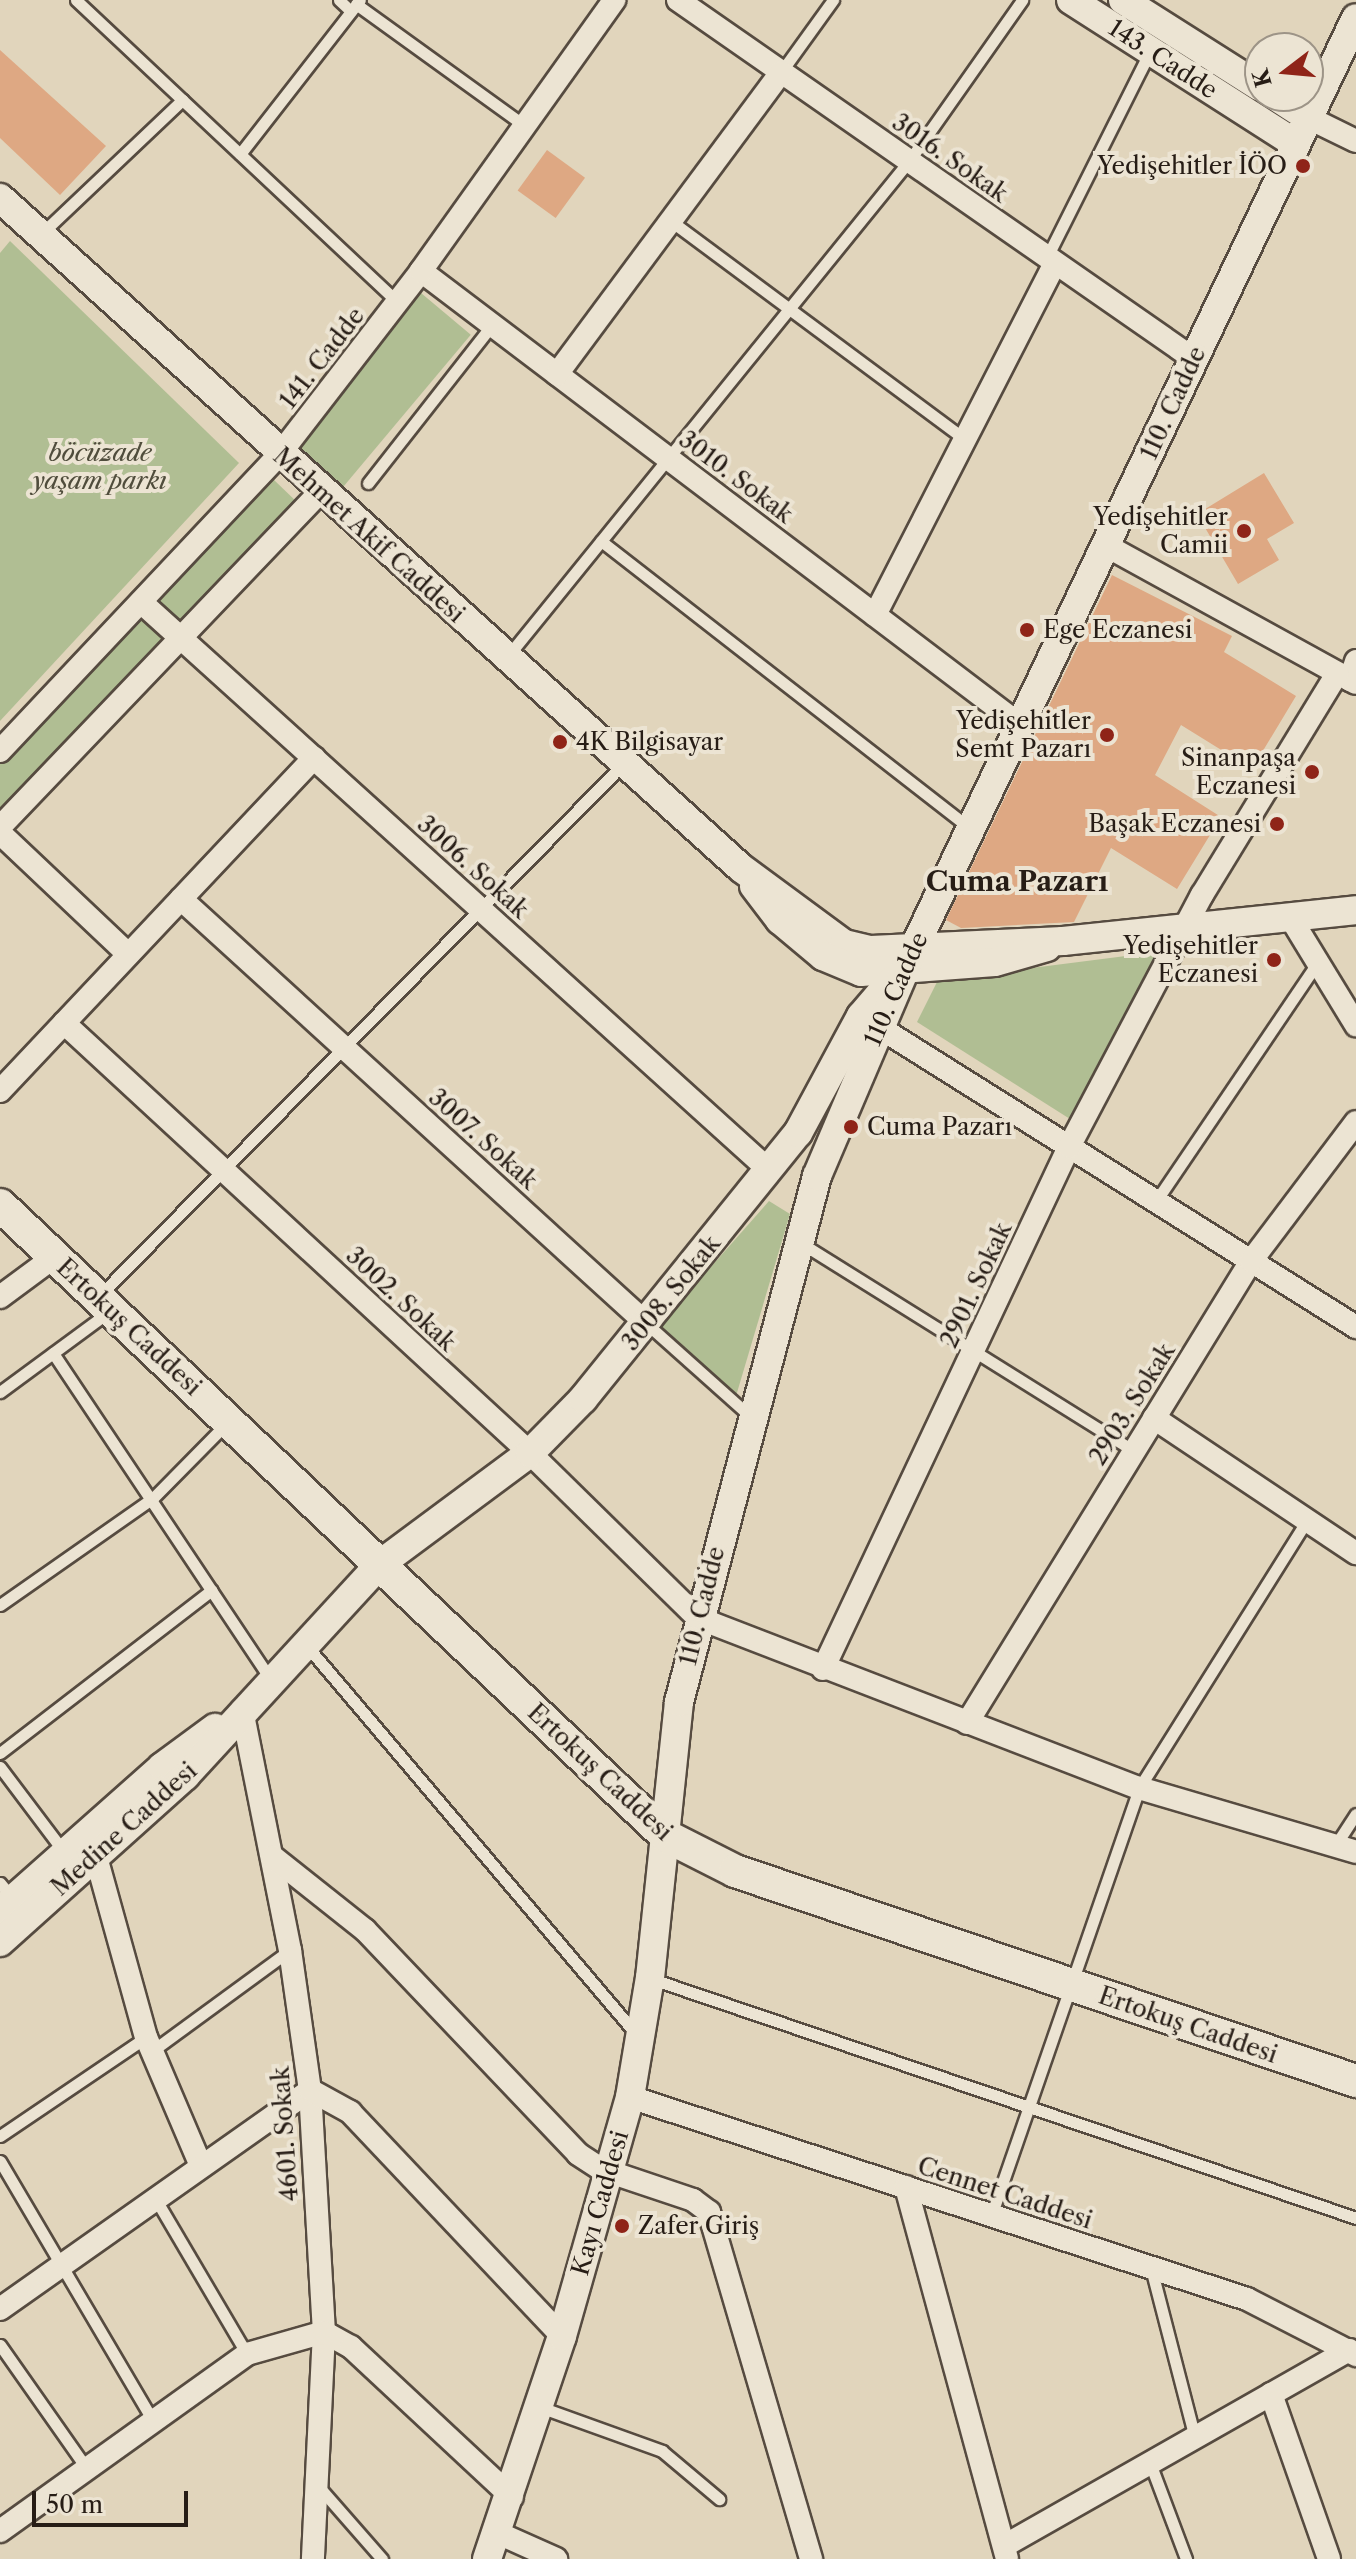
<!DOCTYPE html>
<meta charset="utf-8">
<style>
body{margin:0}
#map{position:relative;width:1356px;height:2559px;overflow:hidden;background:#e1d5bc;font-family:"Libre Caslon Text",serif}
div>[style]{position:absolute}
.green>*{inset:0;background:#b0be93;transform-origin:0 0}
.building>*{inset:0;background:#dea883;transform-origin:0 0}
.roads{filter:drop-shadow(2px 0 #564b40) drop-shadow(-2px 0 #564b40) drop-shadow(0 2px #564b40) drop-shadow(0 -2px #564b40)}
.service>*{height:11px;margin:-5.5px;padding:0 5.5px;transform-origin:5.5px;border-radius:5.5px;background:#ece4d3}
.minor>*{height:22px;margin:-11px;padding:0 11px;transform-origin:11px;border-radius:11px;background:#ece4d3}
.tertiary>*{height:28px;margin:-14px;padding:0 14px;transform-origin:14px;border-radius:14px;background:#ece4d3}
.secondary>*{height:32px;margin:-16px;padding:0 16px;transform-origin:16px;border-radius:16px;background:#ece4d3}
.dots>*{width:22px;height:22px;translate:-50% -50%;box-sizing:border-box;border:4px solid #ece4d3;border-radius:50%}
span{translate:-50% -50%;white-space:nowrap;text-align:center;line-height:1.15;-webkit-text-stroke:8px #ece4d3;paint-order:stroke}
.street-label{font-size:24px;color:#271d16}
.poi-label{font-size:24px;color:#271d16}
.right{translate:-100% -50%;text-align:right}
.left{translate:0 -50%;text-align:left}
.park-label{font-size:24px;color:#504d3c;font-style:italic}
.quarter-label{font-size:28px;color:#271d16;font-weight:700}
.north{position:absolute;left:1244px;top:32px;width:80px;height:80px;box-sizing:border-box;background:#ece4d3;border:2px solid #9d9487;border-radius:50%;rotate:254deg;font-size:22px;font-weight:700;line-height:32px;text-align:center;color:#271d16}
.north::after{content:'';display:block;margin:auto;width:28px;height:36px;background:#8f2418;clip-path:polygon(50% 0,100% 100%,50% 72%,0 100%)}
.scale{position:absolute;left:32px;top:2491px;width:156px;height:36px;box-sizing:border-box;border:4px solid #271d16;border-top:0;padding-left:10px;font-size:24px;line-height:28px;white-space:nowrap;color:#271d16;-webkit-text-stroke:6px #ece4d3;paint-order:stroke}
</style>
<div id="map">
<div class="green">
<div style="clip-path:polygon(10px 241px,239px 463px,0 721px,0 253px)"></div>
<div style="left:421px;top:293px;width:65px;height:199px;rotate:40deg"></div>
<div style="left:273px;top:479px;width:35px;height:169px;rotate:44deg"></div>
<div style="clip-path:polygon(140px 618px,165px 641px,0 813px,0 764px)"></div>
<div style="clip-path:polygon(1165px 951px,1070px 1119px,917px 1022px,938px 980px)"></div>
<div style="clip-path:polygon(769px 1201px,790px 1214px,736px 1396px,658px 1327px)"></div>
</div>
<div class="building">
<div style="clip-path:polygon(0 50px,106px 146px,60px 195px,0 138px)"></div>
<div style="left:547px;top:150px;width:47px;height:50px;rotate:36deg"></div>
<div style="clip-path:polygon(1264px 473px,1294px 523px,1267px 539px,1279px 560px,1238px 584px,1197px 514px)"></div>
<div style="clip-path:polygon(1112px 575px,1232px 636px,1224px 652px,1296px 696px,1252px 769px,1181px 725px,1155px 775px,1221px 817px,1177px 889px,1111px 848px,1074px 922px,961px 928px,946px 920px)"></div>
</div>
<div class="roads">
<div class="service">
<div style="left:76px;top:0;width:441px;rotate:43.2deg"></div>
<div style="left:339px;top:0;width:16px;rotate:43deg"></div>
<div style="left:356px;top:4px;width:208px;rotate:35.8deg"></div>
<div style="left:781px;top:72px;width:89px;rotate:-54.2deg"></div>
<div style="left:240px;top:154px;width:195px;rotate:-52.1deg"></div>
<div style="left:671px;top:221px;width:366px;rotate:36.6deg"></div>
<div style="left:41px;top:234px;width:195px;rotate:-43.5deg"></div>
<div style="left:1047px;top:257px;width:230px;rotate:-63.4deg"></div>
<div style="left:368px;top:483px;width:201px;rotate:-51.9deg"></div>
<div style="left:601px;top:541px;width:467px;rotate:37.9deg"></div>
<div style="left:507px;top:657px;width:638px;rotate:-50.98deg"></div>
<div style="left:909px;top:161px;width:197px;rotate:-54.9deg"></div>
<div style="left:1156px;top:1201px;width:287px;rotate:-55.9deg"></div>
<div style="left:801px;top:1243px;width:393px;rotate:32deg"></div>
<div style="left:101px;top:1294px;width:745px;rotate:-45.43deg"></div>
<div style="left:647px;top:1324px;width:140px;rotate:41.8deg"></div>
<div style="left:53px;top:1353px;width:393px;rotate:56.3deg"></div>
<div style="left:0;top:1392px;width:133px;rotate:-36.4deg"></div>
<div style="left:0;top:1605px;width:187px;rotate:-35deg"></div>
<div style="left:153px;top:1498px;width:104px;rotate:-45.4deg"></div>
<div style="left:306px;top:1645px;width:512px;rotate:49.68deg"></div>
<div style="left:0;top:1753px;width:267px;rotate:-37.6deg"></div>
<div style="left:0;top:1767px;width:106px;rotate:53deg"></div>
<div style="left:1335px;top:1846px;width:38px;rotate:-57deg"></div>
<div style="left:0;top:1883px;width:21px;rotate:51deg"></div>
<div style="left:652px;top:1979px;width:743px;rotate:18.75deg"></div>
<div style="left:152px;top:2051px;width:171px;rotate:-36.2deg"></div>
<div style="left:0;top:2136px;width:176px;rotate:-34.1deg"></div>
<div style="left:0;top:2161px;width:302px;rotate:59.5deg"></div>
<div style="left:155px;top:2198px;width:181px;rotate:59.5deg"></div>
<div style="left:991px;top:2216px;width:453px;rotate:-70.9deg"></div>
<div style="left:1139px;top:1788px;width:316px;rotate:-57.9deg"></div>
<div style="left:1151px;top:2268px;width:176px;rotate:75.5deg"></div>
<div style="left:0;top:2345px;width:151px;rotate:54.9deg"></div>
<div style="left:540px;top:2407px;width:130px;rotate:19.8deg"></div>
<div style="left:662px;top:2451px;width:75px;rotate:40.1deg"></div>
<div style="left:1150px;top:2463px;width:103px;rotate:69.4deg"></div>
<div style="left:319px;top:2487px;width:96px;rotate:48.8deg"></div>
</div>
<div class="minor">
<div style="left:678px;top:0;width:629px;rotate:34.83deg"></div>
<div style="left:1309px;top:118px;width:52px;rotate:26.1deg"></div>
<div style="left:421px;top:271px;width:752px;rotate:37.16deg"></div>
<div style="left:557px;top:374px;width:376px;rotate:-53.4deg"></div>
<div style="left:1105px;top:545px;width:286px;rotate:28.8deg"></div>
<div style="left:141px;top:602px;width:848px;rotate:42.13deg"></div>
<div style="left:875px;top:615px;width:395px;rotate:-62.9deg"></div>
<div style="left:1350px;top:680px;width:20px;rotate:-72deg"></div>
<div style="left:0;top:751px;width:407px;rotate:-46.7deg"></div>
<div style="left:279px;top:455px;width:232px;rotate:-52.3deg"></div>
<div style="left:421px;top:271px;width:333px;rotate:-54.5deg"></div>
<div style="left:0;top:827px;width:463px;rotate:-46.3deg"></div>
<div style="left:0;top:833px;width:176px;rotate:43.4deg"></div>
<div style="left:181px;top:899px;width:631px;rotate:42.37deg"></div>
<div style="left:1290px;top:917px;width:127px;rotate:58.6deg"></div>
<div style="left:866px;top:1019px;width:579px;rotate:32.15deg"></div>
<div style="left:64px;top:1023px;width:634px;rotate:42.7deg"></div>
<div style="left:530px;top:1453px;width:235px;rotate:44.5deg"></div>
<div style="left:698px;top:1618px;width:473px;rotate:21.1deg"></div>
<div style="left:1139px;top:1788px;width:226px;rotate:16.4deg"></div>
<div style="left:0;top:1091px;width:458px;rotate:-46.7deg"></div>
<div style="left:0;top:1297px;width:67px;rotate:-36.5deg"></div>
<div style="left:1154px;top:1418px;width:243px;rotate:33.8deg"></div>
<div style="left:823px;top:1669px;width:577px;rotate:-64.77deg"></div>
<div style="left:1069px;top:1147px;width:285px;rotate:-62.2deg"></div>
<div style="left:1202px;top:895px;width:259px;rotate:-58.6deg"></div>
<div style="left:242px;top:1710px;width:245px;rotate:78.7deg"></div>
<div style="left:290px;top:1950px;width:141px;rotate:81.9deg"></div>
<div style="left:310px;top:2090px;width:242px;rotate:86.7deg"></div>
<div style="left:324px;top:2332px;width:227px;rotate:92.8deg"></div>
<div style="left:967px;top:1723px;width:542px;rotate:-58.42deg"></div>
<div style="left:1251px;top:1261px;width:174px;rotate:-52.9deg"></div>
<div style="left:96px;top:1857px;width:187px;rotate:74.5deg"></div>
<div style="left:146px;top:2037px;width:140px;rotate:66.9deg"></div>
<div style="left:273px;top:1857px;width:117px;rotate:38.4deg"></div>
<div style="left:365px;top:1930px;width:309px;rotate:46.4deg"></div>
<div style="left:578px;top:2154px;width:27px;rotate:33deg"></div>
<div style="left:601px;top:2169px;width:97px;rotate:18.6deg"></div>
<div style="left:693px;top:2200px;width:20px;rotate:37deg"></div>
<div style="left:709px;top:2212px;width:362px;rotate:73.6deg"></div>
<div style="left:630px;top:2097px;width:649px;rotate:18.13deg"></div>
<div style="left:1247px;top:2299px;width:123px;rotate:27.2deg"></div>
<div style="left:906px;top:2187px;width:385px;rotate:74.8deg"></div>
<div style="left:0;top:2309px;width:380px;rotate:-35.2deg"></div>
<div style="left:310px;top:2090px;width:46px;rotate:28.8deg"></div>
<div style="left:350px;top:2112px;width:308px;rotate:46.6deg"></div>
<div style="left:1271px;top:2394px;width:175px;rotate:70.6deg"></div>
<div style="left:0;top:2531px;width:304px;rotate:-35.6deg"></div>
<div style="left:247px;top:2354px;width:80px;rotate:-15.9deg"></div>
<div style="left:324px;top:2332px;width:31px;rotate:29deg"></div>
<div style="left:351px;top:2347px;width:220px;rotate:43deg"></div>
<div style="left:498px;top:2533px;width:64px;rotate:24.1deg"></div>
<div style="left:1004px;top:2546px;width:397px;rotate:-29.6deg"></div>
</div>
<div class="tertiary">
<div style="left:1071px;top:0;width:267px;rotate:32.6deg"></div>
<div style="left:1123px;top:0;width:162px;rotate:32.4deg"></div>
<div style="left:1275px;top:96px;width:40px;rotate:32.9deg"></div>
<div style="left:0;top:198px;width:999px;rotate:42.12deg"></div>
<div style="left:741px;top:868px;width:128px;rotate:36.4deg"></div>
<div style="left:844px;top:944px;width:28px;rotate:13deg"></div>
<div style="left:871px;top:950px;width:192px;rotate:-2.7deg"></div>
<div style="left:1063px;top:941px;width:295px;rotate:-6deg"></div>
<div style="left:754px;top:886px;width:43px;rotate:52.6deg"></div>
<div style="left:780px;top:920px;width:56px;rotate:39.9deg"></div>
<div style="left:823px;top:956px;width:41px;rotate:22.8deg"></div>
<div style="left:861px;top:972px;width:134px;rotate:-4.3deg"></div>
<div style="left:995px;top:962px;width:54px;rotate:-16.1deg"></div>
<div style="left:0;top:1911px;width:217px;rotate:-41.6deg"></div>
<div style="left:162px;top:1767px;width:66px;rotate:-36.3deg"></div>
<div style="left:0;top:1942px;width:249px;rotate:-41.9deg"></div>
<div style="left:185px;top:1776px;width:287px;rotate:-47.4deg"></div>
<div style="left:379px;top:1565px;width:188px;rotate:-36.6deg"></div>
<div style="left:530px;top:1453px;width:76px;rotate:-45.5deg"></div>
<div style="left:583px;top:1399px;width:342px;rotate:-51.1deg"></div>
<div style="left:798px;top:1133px;width:133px;rotate:-61.7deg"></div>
<div style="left:861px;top:1016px;width:46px;rotate:-49.4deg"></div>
<div style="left:487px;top:2559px;width:235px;rotate:-71.4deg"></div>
<div style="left:562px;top:2336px;width:248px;rotate:-74.1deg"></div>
<div style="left:630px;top:2097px;width:121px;rotate:-80.5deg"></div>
<div style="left:650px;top:1978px;width:278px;rotate:-84deg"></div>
<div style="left:679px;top:1702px;width:544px;rotate:-75.3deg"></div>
<div style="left:817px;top:1176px;width:250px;rotate:-66.9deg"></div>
<div style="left:915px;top:946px;width:1027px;rotate:-64.58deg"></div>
</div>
<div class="secondary">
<div style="left:0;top:1205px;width:917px;rotate:43.45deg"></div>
<div style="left:666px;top:1836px;width:77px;rotate:26.9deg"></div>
<div style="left:735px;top:1871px;width:656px;rotate:18.68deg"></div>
</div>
</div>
<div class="dots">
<div style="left:1303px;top:166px;background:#8f2418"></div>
<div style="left:1244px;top:531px;background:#8f2418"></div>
<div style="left:1027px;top:630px;background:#8f2418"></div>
<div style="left:1107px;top:735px;background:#8f2418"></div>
<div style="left:560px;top:742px;background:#8f2418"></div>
<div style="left:1312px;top:772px;background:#8f2418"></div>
<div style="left:1277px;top:824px;background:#8f2418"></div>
<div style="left:1274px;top:960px;background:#8f2418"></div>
<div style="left:851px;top:1127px;background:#8f2418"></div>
<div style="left:622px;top:2226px;background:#8f2418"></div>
</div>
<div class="street-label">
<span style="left:1163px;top:59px;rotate:33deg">143. Cadde</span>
<span style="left:950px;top:158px;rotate:35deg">3016. Sokak</span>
<span style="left:322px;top:358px;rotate:-52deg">141. Cadde</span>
<span style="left:1173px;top:403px;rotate:-65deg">110. Cadde</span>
<span style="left:736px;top:477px;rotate:37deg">3010. Sokak</span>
<span style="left:369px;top:535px;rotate:42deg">Mehmet Akif Caddesi</span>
<span style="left:473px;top:867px;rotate:42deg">3006. Sokak</span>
<span style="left:896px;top:989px;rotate:-66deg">110. Cadde</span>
<span style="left:483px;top:1139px;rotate:42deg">3007. Sokak</span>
<span style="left:976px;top:1285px;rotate:-65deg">2901. Sokak</span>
<span style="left:671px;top:1293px;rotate:-51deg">3008. Sokak</span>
<span style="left:401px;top:1299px;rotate:43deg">3002. Sokak</span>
<span style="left:129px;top:1327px;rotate:43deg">Ertokuş Caddesi</span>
<span style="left:1132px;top:1404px;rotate:-58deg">2903. Sokak</span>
<span style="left:702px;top:1606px;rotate:-76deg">110. Cadde</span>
<span style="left:600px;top:1772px;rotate:43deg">Ertokuş Caddesi</span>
<span style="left:124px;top:1829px;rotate:-42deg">Medine Caddesi</span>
<span style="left:1188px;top:2025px;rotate:19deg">Ertokuş Caddesi</span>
<span style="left:285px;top:2134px;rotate:-94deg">4601. Sokak</span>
<span style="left:1005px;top:2193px;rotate:18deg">Cennet Caddesi</span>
<span style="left:600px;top:2203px;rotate:-74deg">Kayı Caddesi</span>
</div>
<div class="poi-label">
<span class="right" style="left:1287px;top:166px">Yedişehitler İÖO</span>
<span class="right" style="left:1228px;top:531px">Yedişehitler<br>Camii</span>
<span class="left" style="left:1043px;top:630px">Ege Eczanesi</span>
<span class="right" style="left:1091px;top:735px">Yedişehitler<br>Semt Pazarı</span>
<span class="left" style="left:576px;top:742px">4K Bilgisayar</span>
<span class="right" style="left:1296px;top:772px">Sinanpaşa<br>Eczanesi</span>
<span class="right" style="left:1261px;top:824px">Başak Eczanesi</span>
<span class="right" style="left:1258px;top:960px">Yedişehitler<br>Eczanesi</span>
<span class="left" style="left:867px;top:1127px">Cuma Pazarı</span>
<span class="left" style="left:638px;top:2226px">Zafer Giriş</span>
</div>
<div class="park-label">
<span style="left:100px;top:467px">böcüzade<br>yaşam parkı</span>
</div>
<div class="quarter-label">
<span style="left:1017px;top:881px">Cuma Pazarı</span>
</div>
<div class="north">K</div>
<div class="scale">50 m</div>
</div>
